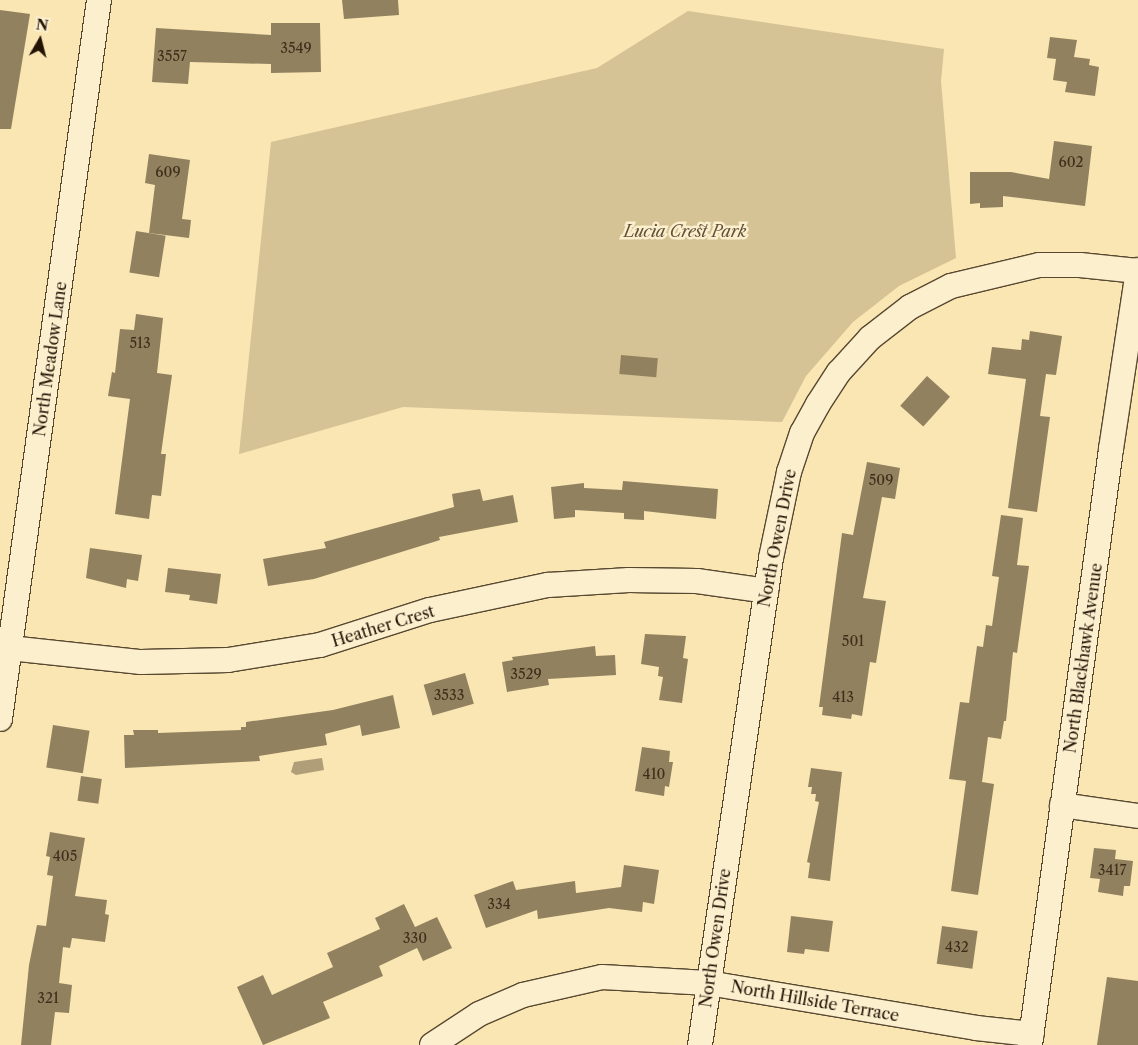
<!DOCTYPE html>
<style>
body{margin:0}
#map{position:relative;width:1138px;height:1045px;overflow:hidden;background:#f9e6b3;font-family:"Libre Caslon Text",serif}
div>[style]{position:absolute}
.green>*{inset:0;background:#d5c295}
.water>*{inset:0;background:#b09e78}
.building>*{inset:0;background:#92815f;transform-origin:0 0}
.roads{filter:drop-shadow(1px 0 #584830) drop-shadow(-1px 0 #584830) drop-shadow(0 1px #584830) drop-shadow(0 -1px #584830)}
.minor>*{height:24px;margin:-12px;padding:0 12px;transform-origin:12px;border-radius:12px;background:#fbefce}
span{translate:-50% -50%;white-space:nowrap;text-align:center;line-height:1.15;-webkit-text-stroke:5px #fbefce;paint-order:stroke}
.number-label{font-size:14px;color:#3f2e1c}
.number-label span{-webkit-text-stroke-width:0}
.park-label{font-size:16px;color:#615037;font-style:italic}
.street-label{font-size:16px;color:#231305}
.north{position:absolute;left:15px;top:15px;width:50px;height:50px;-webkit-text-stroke:4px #fbefce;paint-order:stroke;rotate:8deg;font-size:14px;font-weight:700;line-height:20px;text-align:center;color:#231305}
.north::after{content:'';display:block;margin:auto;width:18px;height:22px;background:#231305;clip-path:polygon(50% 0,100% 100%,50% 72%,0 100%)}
</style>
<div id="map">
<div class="green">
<div style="clip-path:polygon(688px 11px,944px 49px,941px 81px,956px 258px,899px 286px,853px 322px,806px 376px,782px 422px,403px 407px,239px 454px,271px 142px,597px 68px)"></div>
</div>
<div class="water">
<div style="clip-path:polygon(322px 758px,324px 770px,296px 775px,291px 772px,294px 762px)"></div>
</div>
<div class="building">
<div style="clip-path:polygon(342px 0,398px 0,399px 15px,344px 19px)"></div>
<div style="clip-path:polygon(0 10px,30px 14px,11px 129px,0 129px)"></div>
<div style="clip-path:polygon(271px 23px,320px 23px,321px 72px,271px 73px,271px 64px,190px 62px,188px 84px,152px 82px,156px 28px,271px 35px)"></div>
<div style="clip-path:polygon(1050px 37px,1077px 40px,1074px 57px,1090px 59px,1089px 65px,1099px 67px,1095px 96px,1065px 92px,1067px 82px,1053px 80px,1056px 59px,1047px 58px)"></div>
<div style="clip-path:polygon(1054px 141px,1092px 146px,1085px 206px,1003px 196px,1003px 207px,980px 208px,980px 203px,970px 204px,970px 172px,1011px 172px,1049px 179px)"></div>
<div style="clip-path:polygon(149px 154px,190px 160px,182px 219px,191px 220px,189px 238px,149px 233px,155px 185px,145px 183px)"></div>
<div style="left:136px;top:231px;width:30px;height:42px;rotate:9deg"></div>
<div style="clip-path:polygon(136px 314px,163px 318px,157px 373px,172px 375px,161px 454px,166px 454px,161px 496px,152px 495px,149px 519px,115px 514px,130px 399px,108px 396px,112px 372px,115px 373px,120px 329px,134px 330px)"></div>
<div style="clip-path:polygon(1030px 331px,1062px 336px,1056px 375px,1046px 374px,1040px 416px,1050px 417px,1037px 512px,1008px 508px,1026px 379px,988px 374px,992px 347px,1021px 350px,1022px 339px,1029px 340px)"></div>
<div style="left:621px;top:355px;width:37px;height:19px;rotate:5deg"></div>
<div style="left:927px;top:376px;width:31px;height:40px;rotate:42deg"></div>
<div style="clip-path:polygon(867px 462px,900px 468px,895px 499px,882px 497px,863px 598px,886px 601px,876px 663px,870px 662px,862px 716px,852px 714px,851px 719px,822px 715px,823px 707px,819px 707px,842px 533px,853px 535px)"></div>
<div style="clip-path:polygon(623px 481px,718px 489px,716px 519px,644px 511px,644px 520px,624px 519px,624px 513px,575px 510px,575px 517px,554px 519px,551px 487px,584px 483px,584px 488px,622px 490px)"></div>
<div style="clip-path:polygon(480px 489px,483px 501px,513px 495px,518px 522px,439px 537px,440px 540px,314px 579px,268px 586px,263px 559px,326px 548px,324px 542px,454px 507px,452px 494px)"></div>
<div style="clip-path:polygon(1001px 515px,1023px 518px,1017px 565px,1029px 566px,1017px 653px,1013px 652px,1006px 721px,1004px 721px,1001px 739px,988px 737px,982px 782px,994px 784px,978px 895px,951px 891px,966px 781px,949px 779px,960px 702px,969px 703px,977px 646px,983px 647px,986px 625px,992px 626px,999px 577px,992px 576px)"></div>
<div style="clip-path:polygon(90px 548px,142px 555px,138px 581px,127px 579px,126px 588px,86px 578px)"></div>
<div style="clip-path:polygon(168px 568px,221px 574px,217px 604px,189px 600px,190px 595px,165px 592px)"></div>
<div style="clip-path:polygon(645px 634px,686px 636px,683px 658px,688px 659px,682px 703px,659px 700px,663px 677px,658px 676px,659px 667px,641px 664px)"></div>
<div style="clip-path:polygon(595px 646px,596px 656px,615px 655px,616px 675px,548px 679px,549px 685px,507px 692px,502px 662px,513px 660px,512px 657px)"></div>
<div style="left:465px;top:673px;width:32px;height:43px;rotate:74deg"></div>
<div style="clip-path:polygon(393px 695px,400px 728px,362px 736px,360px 725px,325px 734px,327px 745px,259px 756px,260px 761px,125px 768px,124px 735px,134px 735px,133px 730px,158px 730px,158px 733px,241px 730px,241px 727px,246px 727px,246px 722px,333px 710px)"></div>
<div style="left:53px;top:725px;width:37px;height:43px;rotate:9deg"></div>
<div style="clip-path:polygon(642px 747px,670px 751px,669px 762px,673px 762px,669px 787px,665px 786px,664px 796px,635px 791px)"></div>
<div style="clip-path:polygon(811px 768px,842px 772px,830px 881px,808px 878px,810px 863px,807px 862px,819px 802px,815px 801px,816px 794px,811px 794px,812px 787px,808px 787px)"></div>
<div style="left:81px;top:776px;width:21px;height:25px;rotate:8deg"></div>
<div style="clip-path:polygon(50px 832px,85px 838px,75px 896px,107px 900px,105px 914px,109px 915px,105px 942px,72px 938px,70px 948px,63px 947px,59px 983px,72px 985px,69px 1013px,55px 1012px,51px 1045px,21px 1045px,29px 965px,37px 925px,46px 926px,53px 876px,47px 875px,50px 857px,46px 856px)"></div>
<div style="clip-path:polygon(1094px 848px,1116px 850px,1115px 859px,1133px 861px,1130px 886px,1124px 886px,1123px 896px,1098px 892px,1100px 879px,1090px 878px)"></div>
<div style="clip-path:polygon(624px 865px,659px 870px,654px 904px,643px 902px,642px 912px,609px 908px,538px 919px,537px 910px,486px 928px,474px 895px,513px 881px,516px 890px,575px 881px,576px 893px,621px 887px)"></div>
<div style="clip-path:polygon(404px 904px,415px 927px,437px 917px,452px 948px,423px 961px,417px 948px,379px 966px,383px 976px,323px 1002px,330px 1018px,263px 1045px,237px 987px,263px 975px,272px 995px,333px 967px,327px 953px,380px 929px,375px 918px)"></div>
<div style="clip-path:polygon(791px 916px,833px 921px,829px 952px,805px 949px,804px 954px,787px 952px)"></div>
<div style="left:942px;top:926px;width:36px;height:38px;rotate:8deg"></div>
<div style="clip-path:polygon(1107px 977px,1138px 981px,1138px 1045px,1097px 1045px)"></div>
</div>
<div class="roads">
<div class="minor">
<div style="left:0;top:647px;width:142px;rotate:6.1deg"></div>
<div style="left:141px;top:662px;width:87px;rotate:-1.3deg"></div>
<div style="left:228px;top:660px;width:93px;rotate:-9.3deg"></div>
<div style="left:320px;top:645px;width:115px;rotate:-17.7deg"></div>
<div style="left:430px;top:610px;width:121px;rotate:-12deg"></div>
<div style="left:548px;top:585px;width:81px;rotate:-3.5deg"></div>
<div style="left:629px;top:580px;width:68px;rotate:0.8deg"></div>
<div style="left:697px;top:581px;width:70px;rotate:8.2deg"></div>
<div style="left:0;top:719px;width:726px;rotate:-82.16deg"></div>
<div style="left:1062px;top:805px;width:77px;rotate:8.2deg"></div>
<div style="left:432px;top:1045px;width:56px;rotate:-33.4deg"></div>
<div style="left:479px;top:1014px;width:48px;rotate:-23.4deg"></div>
<div style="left:523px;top:995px;width:81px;rotate:-12.8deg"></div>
<div style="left:602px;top:977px;width:106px;rotate:3.2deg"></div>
<div style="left:708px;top:983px;width:272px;rotate:9.5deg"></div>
<div style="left:976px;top:1028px;width:56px;rotate:6.1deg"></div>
<div style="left:700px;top:1045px;width:492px;rotate:-81.7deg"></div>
<div style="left:771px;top:558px;width:88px;rotate:-78.2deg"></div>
<div style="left:789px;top:472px;width:41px;rotate:-71.6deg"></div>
<div style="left:802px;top:433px;width:33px;rotate:-61deg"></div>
<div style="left:818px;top:404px;width:38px;rotate:-57deg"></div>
<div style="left:839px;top:372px;width:46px;rotate:-47.6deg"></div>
<div style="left:870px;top:338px;width:51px;rotate:-37.8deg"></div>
<div style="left:910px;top:307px;width:46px;rotate:-27.1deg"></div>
<div style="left:951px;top:286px;width:90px;rotate:-13.4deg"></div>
<div style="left:1039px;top:265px;width:41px"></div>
<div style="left:1080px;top:265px;width:58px;rotate:5.9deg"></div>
<div style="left:1030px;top:1045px;width:601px;rotate:-82.26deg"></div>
<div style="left:1111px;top:449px;width:181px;rotate:-81.4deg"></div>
</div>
</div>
<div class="number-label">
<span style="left:296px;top:48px">3549</span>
<span style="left:172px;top:56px">3557</span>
<span style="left:1071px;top:162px">602</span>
<span style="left:168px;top:172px">609</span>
<span style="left:140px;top:343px">513</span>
<span style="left:881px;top:480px">509</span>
<span style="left:853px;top:641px">501</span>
<span style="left:526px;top:674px">3529</span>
<span style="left:449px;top:695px">3533</span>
<span style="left:843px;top:697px">413</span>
<span style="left:654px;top:774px">410</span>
<span style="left:65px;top:856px">405</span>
<span style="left:1112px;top:870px">3417</span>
<span style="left:499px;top:904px">334</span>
<span style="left:415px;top:938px">330</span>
<span style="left:957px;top:947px">432</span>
<span style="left:48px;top:998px">321</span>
</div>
<div class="park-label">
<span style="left:685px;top:231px">Lucia Crest Park</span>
</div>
<div class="street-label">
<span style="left:50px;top:359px;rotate:-82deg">North Meadow Lane</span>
<span style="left:777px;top:538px;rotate:-79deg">North Owen Drive</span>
<span style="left:383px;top:626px;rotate:-17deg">Heather Crest</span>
<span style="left:1083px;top:658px;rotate:-82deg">North Blackhawk Avenue</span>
<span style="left:715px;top:938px;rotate:-82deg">North Owen Drive</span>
<span style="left:815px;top:1001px;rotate:10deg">North Hillside Terrace</span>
</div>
<div class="north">N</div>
</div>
